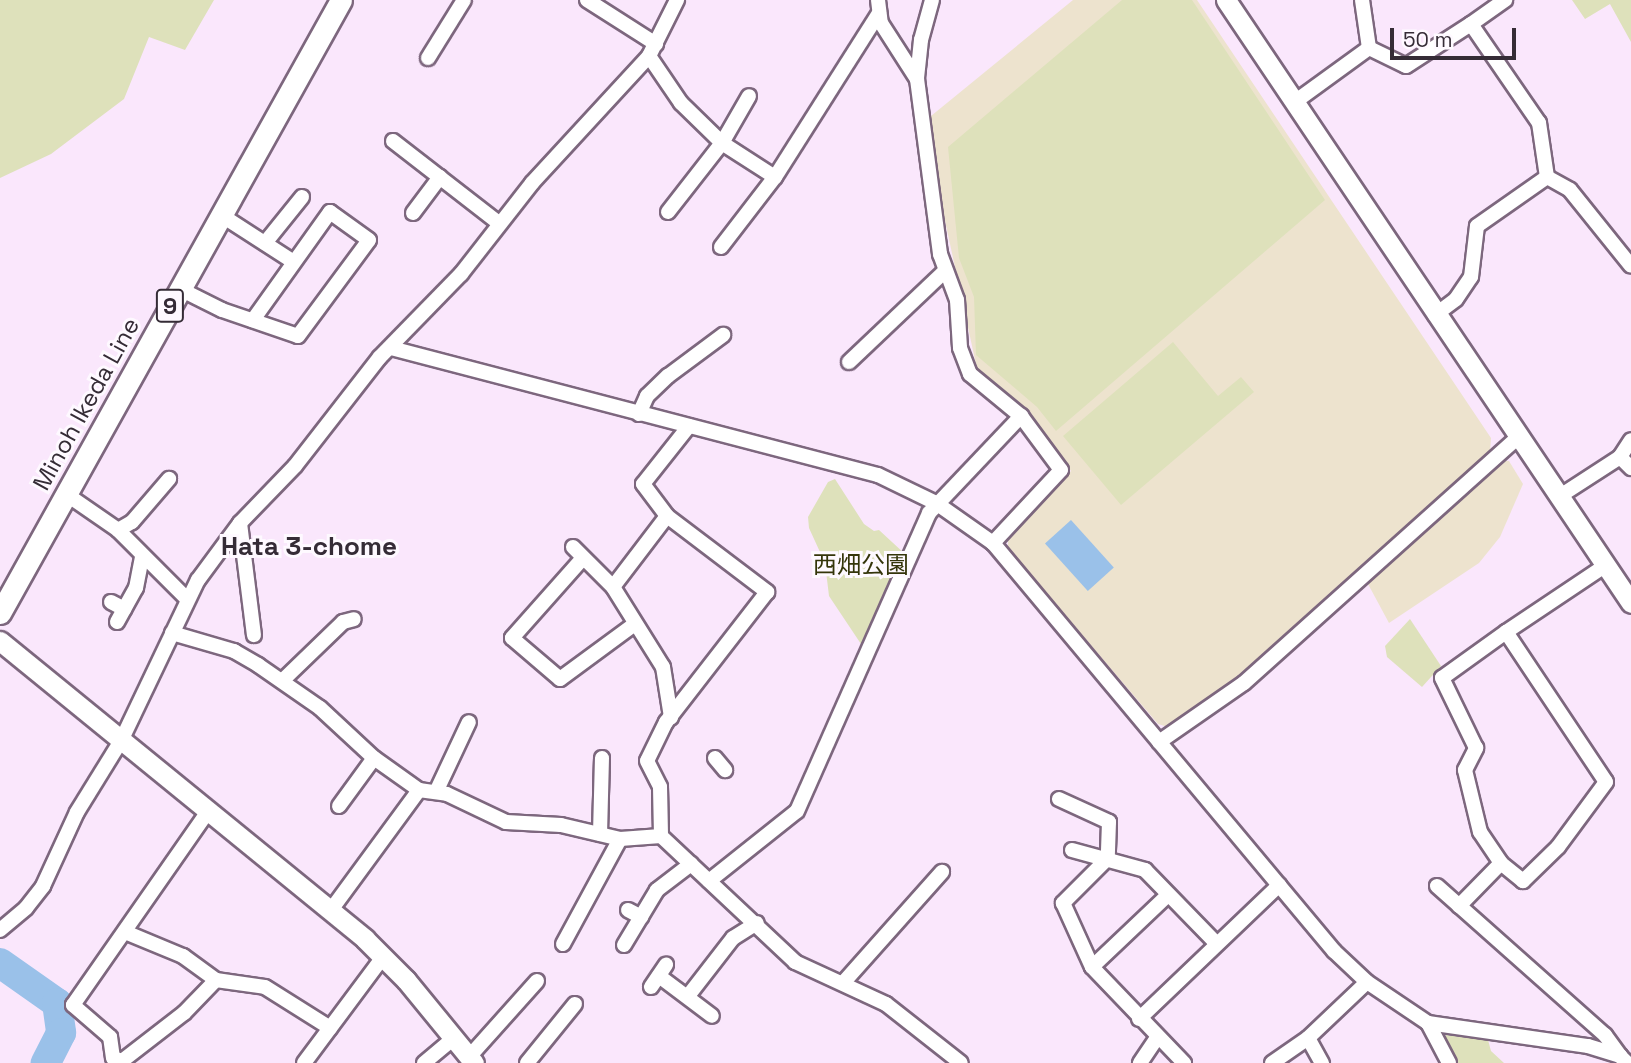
<!DOCTYPE html>
<meta charset="utf-8">
<style>
body{margin:0}
#map{position:relative;width:1631px;height:1063px;overflow:hidden;background:#fae7fc;font-family:"Space Grotesk","Noto Sans JP",sans-serif}
div>[style]{position:absolute}
.education>*{inset:0;background:#ede3ce}
.green>*{inset:0;background:#dee1bb}
.water>*{inset:0;background:#9ac1e9;transform-origin:0 0}
.river>*{height:30px;margin:-15px;padding:0 15px;transform-origin:15px;border-radius:15px;background:#9ac1e9}
.roads{filter:drop-shadow(2px 0 #7d677e) drop-shadow(-2px 0 #7d677e) drop-shadow(0 2px #7d677e) drop-shadow(0 -2px #7d677e)}
.street>*{height:14px;margin:-7px;padding:0 7px;transform-origin:7px;border-radius:7px;background:#fff}
.secondary>*{height:19px;margin:-9.5px;padding:0 9.5px;transform-origin:9.5px;border-radius:9.5px;background:#fff}
.primary>*{height:21px;margin:-10.5px;padding:0 10.5px;transform-origin:10.5px;border-radius:10.5px;background:#fff}
span{translate:-50% -50%;white-space:nowrap;text-align:center;line-height:1.15;-webkit-text-stroke:6px #fef9ff;paint-order:stroke}
.shield-label span{padding:2px 5px;background:#fef9ff;border:2px solid;border-radius:5px;-webkit-text-stroke-width:0}
.shield-label{font-size:23px;color:#352c36;font-weight:700}
.street-label{font-size:24px;color:#352c36}
.park-label{font-size:24px;color:#34350a}
.neighbourhood-label{font-size:26px;color:#352c36;font-weight:700}
.scale{position:absolute;left:1390px;top:28px;width:126px;height:32px;box-sizing:border-box;border:4px solid #352c36;border-top:0;padding-left:9px;font-size:21px;line-height:24px;white-space:nowrap;color:#352c36;-webkit-text-stroke:5px #fef9ff;paint-order:stroke}
</style>
<div id="map">
<div class="education">
<div style="clip-path:polygon(1073px 0,1197px 0,1491px 438px,1490px 452px,1239px 676px,1168px 727px,1158px 724px,1008px 548px,1008px 539px,1071px 471px,1030px 412px,977px 369px,931px 156px,931px 116px)"></div>
<div style="clip-path:polygon(1503px 461px,1509px 461px,1523px 484px,1500px 537px,1479px 563px,1389px 623px,1368px 584px)"></div>
</div>
<div class="green">
<div style="clip-path:polygon(0 0,214px 0,185px 50px,149px 37px,124px 99px,51px 154px,0 178px)"></div>
<div style="clip-path:polygon(1122px 0,1192px 0,1325px 200px,1056px 431px,1037px 407px,976px 355px,974px 297px,959px 258px,948px 147px)"></div>
<div style="clip-path:polygon(1572px 0,1631px 0,1631px 42px,1610px 4px,1585px 19px)"></div>
<div style="clip-path:polygon(1173px 342px,1218px 396px,1241px 377px,1254px 392px,1121px 505px,1063px 436px)"></div>
<div style="clip-path:polygon(835px 479px,864px 524px,874px 531px,879px 530px,905px 554px,863px 647px,829px 596px,825px 563px,809px 528px,808px 517px,828px 482px)"></div>
<div style="clip-path:polygon(1410px 619px,1441px 666px,1422px 687px,1387px 657px,1385px 646px)"></div>
<div style="clip-path:polygon(1446px 1035px,1488px 1040px,1491px 1051px,1504px 1063px,1458px 1063px,1442px 1043px)"></div>
</div>
<div class="water">
<div style="left:1071px;top:520px;width:64px;height:35px;rotate:48deg"></div>
</div>
<div class="river">
<div style="left:0;top:963px;width:70px;rotate:35.1deg"></div>
<div style="left:57px;top:1003px;width:30px;rotate:82deg"></div>
<div style="left:61px;top:1033px;width:34px;rotate:117deg"></div>
</div>
<div class="roads">
<div class="street">
<div style="left:587px;top:0;width:82px;rotate:32.5deg"></div>
<div style="left:878px;top:0;width:23px;rotate:83deg"></div>
<div style="left:881px;top:23px;width:67px;rotate:57.3deg"></div>
<div style="left:932px;top:0;width:41px;rotate:105.4deg"></div>
<div style="left:921px;top:40px;width:39px;rotate:96deg"></div>
<div style="left:917px;top:79px;width:177px;rotate:82.5deg"></div>
<div style="left:940px;top:254px;width:49px;rotate:69.7deg"></div>
<div style="left:957px;top:300px;width:48px;rotate:86.4deg"></div>
<div style="left:960px;top:348px;width:28px;rotate:69deg"></div>
<div style="left:970px;top:374px;width:66px;rotate:39.5deg"></div>
<div style="left:1021px;top:416px;width:67px;rotate:53.5deg"></div>
<div style="left:1061px;top:470px;width:100px;rotate:133deg"></div>
<div style="left:1362px;top:0;width:49px;rotate:81.7deg"></div>
<div style="left:649px;top:56px;width:57px;rotate:55.8deg"></div>
<div style="left:681px;top:103px;width:57px;rotate:44.3deg"></div>
<div style="left:722px;top:143px;width:63px;rotate:32.7deg"></div>
<div style="left:428px;top:58px;width:68px;rotate:-58.2deg"></div>
<div style="left:1296px;top:101px;width:90px;rotate:-36deg"></div>
<div style="left:1369px;top:48px;width:41px;rotate:25.9deg"></div>
<div style="left:1406px;top:66px;width:77px;rotate:-32.9deg"></div>
<div style="left:393px;top:141px;width:135px;rotate:37.8deg"></div>
<div style="left:1547px;top:177px;width:26px;rotate:29deg"></div>
<div style="left:1570px;top:190px;width:97px;rotate:51.2deg"></div>
<div style="left:668px;top:212px;width:88px;rotate:-52deg"></div>
<div style="left:722px;top:143px;width:54px;rotate:-60.1deg"></div>
<div style="left:413px;top:213px;width:45px;rotate:-53.1deg"></div>
<div style="left:221px;top:215px;width:85px;rotate:32.9deg"></div>
<div style="left:265px;top:243px;width:59px;rotate:-51.2deg"></div>
<div style="left:721px;top:247px;width:88px;rotate:-52.4deg"></div>
<div style="left:775px;top:177px;width:194px;rotate:-57.6deg"></div>
<div style="left:180px;top:289px;width:47px;rotate:26.6deg"></div>
<div style="left:222px;top:310px;width:80px;rotate:18.9deg"></div>
<div style="left:298px;top:336px;width:119px;rotate:-53.5deg"></div>
<div style="left:369px;top:240px;width:48px;rotate:-144.3deg"></div>
<div style="left:330px;top:212px;width:133px;rotate:125.5deg"></div>
<div style="left:1435px;top:315px;width:26px;rotate:-37deg"></div>
<div style="left:1456px;top:299px;width:27px;rotate:-56deg"></div>
<div style="left:1471px;top:277px;width:51px;rotate:-83.3deg"></div>
<div style="left:1477px;top:226px;width:85px;rotate:-35deg"></div>
<div style="left:1547px;top:177px;width:55px;rotate:-98.4deg"></div>
<div style="left:1539px;top:123px;width:120px;rotate:-124.5deg"></div>
<div style="left:1471px;top:24px;width:42px;rotate:-35.2deg"></div>
<div style="left:391px;top:348px;width:503px;rotate:14.62deg"></div>
<div style="left:878px;top:475px;width:64px;rotate:25.8deg"></div>
<div style="left:936px;top:503px;width:70px;rotate:35.1deg"></div>
<div style="left:993px;top:543px;width:532px;rotate:50.11deg"></div>
<div style="left:1334px;top:951px;width:45px;rotate:43.2deg"></div>
<div style="left:1367px;top:982px;width:73px;rotate:33.9deg"></div>
<div style="left:1428px;top:1023px;width:162px;rotate:8.2deg"></div>
<div style="left:1588px;top:1046px;width:34px;rotate:17deg"></div>
<div style="left:1620px;top:1056px;width:10px;rotate:45deg"></div>
<div style="left:849px;top:362px;width:132px;rotate:-43.5deg"></div>
<div style="left:639px;top:414px;width:20px;rotate:-66deg"></div>
<div style="left:647px;top:396px;width:29px;rotate:-44deg"></div>
<div style="left:668px;top:376px;width:69px;rotate:-36.7deg"></div>
<div style="left:689px;top:426px;width:74px;rotate:128.4deg"></div>
<div style="left:643px;top:484px;width:40px;rotate:53deg"></div>
<div style="left:667px;top:516px;width:126px;rotate:37.2deg"></div>
<div style="left:767px;top:592px;width:165px;rotate:127.8deg"></div>
<div style="left:666px;top:722px;width:43px;rotate:116deg"></div>
<div style="left:647px;top:761px;width:29px;rotate:63deg"></div>
<div style="left:660px;top:787px;width:49px;rotate:88.8deg"></div>
<div style="left:661px;top:836px;width:184px;rotate:43.2deg"></div>
<div style="left:795px;top:962px;width:100px;rotate:24.8deg"></div>
<div style="left:886px;top:1004px;width:95px;rotate:38.2deg"></div>
<div style="left:1620px;top:457px;width:16px;rotate:45deg"></div>
<div style="left:66px;top:494px;width:63px;rotate:34.7deg"></div>
<div style="left:118px;top:530px;width:96px;rotate:45deg"></div>
<div style="left:1560px;top:496px;width:72px;rotate:-33deg"></div>
<div style="left:1620px;top:457px;width:20px;rotate:-57deg"></div>
<div style="left:667px;top:516px;width:89px;rotate:127.3deg"></div>
<div style="left:613px;top:587px;width:94px;rotate:58deg"></div>
<div style="left:663px;top:667px;width:51px;rotate:80.9deg"></div>
<div style="left:240px;top:523px;width:113px;rotate:82.9deg"></div>
<div style="left:118px;top:530px;width:16px;rotate:-30deg"></div>
<div style="left:132px;top:522px;width:57px;rotate:-49.3deg"></div>
<div style="left:573px;top:547px;width:57px;rotate:45deg"></div>
<div style="left:583px;top:558px;width:107px;rotate:131.6deg"></div>
<div style="left:512px;top:638px;width:63px;rotate:40.5deg"></div>
<div style="left:560px;top:679px;width:93px;rotate:-36.3deg"></div>
<div style="left:111px;top:602px;width:15px;rotate:28deg"></div>
<div style="left:117px;top:622px;width:39px;rotate:-61deg"></div>
<div style="left:136px;top:588px;width:33px;rotate:-79deg"></div>
<div style="left:1506px;top:632px;width:180px;rotate:56.3deg"></div>
<div style="left:1606px;top:782px;width:81px;rotate:126.4deg"></div>
<div style="left:1558px;top:847px;width:49px;rotate:135.8deg"></div>
<div style="left:1523px;top:881px;width:28px;rotate:-141deg"></div>
<div style="left:1501px;top:863px;width:37px;rotate:-124deg"></div>
<div style="left:1480px;top:832px;width:64px;rotate:-103.6deg"></div>
<div style="left:1465px;top:770px;width:25px;rotate:-63deg"></div>
<div style="left:1476px;top:748px;width:78px;rotate:-115.9deg"></div>
<div style="left:1442px;top:678px;width:79px;rotate:-35.7deg"></div>
<div style="left:1506px;top:632px;width:120px;rotate:-33.8deg"></div>
<div style="left:172px;top:633px;width:65px;rotate:16.2deg"></div>
<div style="left:234px;top:651px;width:28px;rotate:30deg"></div>
<div style="left:258px;top:665px;width:75px;rotate:34.7deg"></div>
<div style="left:320px;top:708px;width:74px;rotate:42.8deg"></div>
<div style="left:374px;top:758px;width:55px;rotate:35.4deg"></div>
<div style="left:419px;top:790px;width:28px;rotate:8deg"></div>
<div style="left:447px;top:794px;width:65px;rotate:25.4deg"></div>
<div style="left:506px;top:822px;width:55px;rotate:3.1deg"></div>
<div style="left:561px;top:825px;width:61px;rotate:13.3deg"></div>
<div style="left:620px;top:839px;width:41px;rotate:-4.2deg"></div>
<div style="left:282px;top:681px;width:85px;rotate:-44deg"></div>
<div style="left:343px;top:622px;width:11px;rotate:-15deg"></div>
<div style="left:1159px;top:742px;width:103px;rotate:-34.8deg"></div>
<div style="left:1244px;top:683px;width:368px;rotate:-41.9deg"></div>
<div style="left:715px;top:758px;width:16px;rotate:50deg"></div>
<div style="left:436px;top:792px;width:77px;rotate:-64.8deg"></div>
<div style="left:1059px;top:799px;width:55px;rotate:24.7deg"></div>
<div style="left:1109px;top:822px;width:36px;rotate:92deg"></div>
<div style="left:1108px;top:858px;width:64px;rotate:135deg"></div>
<div style="left:1063px;top:903px;width:70px;rotate:65.6deg"></div>
<div style="left:1092px;top:967px;width:133px;rotate:46.2deg"></div>
<div style="left:339px;top:806px;width:59px;rotate:-53.9deg"></div>
<div style="left:600px;top:834px;width:76px;rotate:-88.5deg"></div>
<div style="left:1072px;top:850px;width:76px;rotate:15.3deg"></div>
<div style="left:1145px;top:870px;width:102px;rotate:45.8deg"></div>
<div style="left:709px;top:881px;width:112px;rotate:-38.5deg"></div>
<div style="left:797px;top:811px;width:326px;rotate:-66.1deg"></div>
<div style="left:929px;top:513px;width:134px;rotate:-46.5deg"></div>
<div style="left:1437px;top:886px;width:225px;rotate:41.6deg"></div>
<div style="left:1605px;top:1035px;width:26px;rotate:54deg"></div>
<div style="left:1459px;top:906px;width:60px;rotate:-45.7deg"></div>
<div style="left:331px;top:910px;width:149px;rotate:-53.7deg"></div>
<div style="left:628px;top:910px;width:15px;rotate:28deg"></div>
<div style="left:0;top:930px;width:34px;rotate:-40deg"></div>
<div style="left:26px;top:908px;width:28px;rotate:-52deg"></div>
<div style="left:43px;top:886px;width:81px;rotate:-65.3deg"></div>
<div style="left:77px;top:812px;width:86px;rotate:-58.3deg"></div>
<div style="left:122px;top:739px;width:176px;rotate:-64.5deg"></div>
<div style="left:198px;top:580px;width:71px;rotate:-53.6deg"></div>
<div style="left:240px;top:523px;width:79px;rotate:-46deg"></div>
<div style="left:295px;top:466px;width:138px;rotate:-52.1deg"></div>
<div style="left:380px;top:357px;width:116px;rotate:-45.7deg"></div>
<div style="left:461px;top:274px;width:115px;rotate:-52deg"></div>
<div style="left:532px;top:183px;width:173px;rotate:-47.3deg"></div>
<div style="left:649px;top:56px;width:63px;rotate:-63.4deg"></div>
<div style="left:125px;top:932px;width:63px;rotate:22.5deg"></div>
<div style="left:183px;top:956px;width:41px;rotate:36deg"></div>
<div style="left:216px;top:980px;width:46px;rotate:134.1deg"></div>
<div style="left:184px;top:1013px;width:78px;rotate:142.3deg"></div>
<div style="left:122px;top:1061px;width:9px;rotate:-162deg"></div>
<div style="left:113px;top:1058px;width:21px;rotate:-98deg"></div>
<div style="left:110px;top:1037px;width:49px;rotate:-139.1deg"></div>
<div style="left:73px;top:1005px;width:238px;rotate:-55.1deg"></div>
<div style="left:563px;top:944px;width:119px;rotate:-61.5deg"></div>
<div style="left:624px;top:945px;width:64px;rotate:-59deg"></div>
<div style="left:657px;top:890px;width:43px;rotate:-37.4deg"></div>
<div style="left:1092px;top:967px;width:105px;rotate:-43.5deg"></div>
<div style="left:659px;top:976px;width:66px;rotate:37deg"></div>
<div style="left:216px;top:980px;width:49px;rotate:8.1deg"></div>
<div style="left:265px;top:987px;width:77px;rotate:32.2deg"></div>
<div style="left:843px;top:983px;width:149px;rotate:-48.3deg"></div>
<div style="left:651px;top:987px;width:27px;rotate:-56deg"></div>
<div style="left:688px;top:996px;width:73px;rotate:-52.2deg"></div>
<div style="left:733px;top:938px;width:28px;rotate:-32deg"></div>
<div style="left:1139px;top:1019px;width:194px;rotate:-43.7deg"></div>
<div style="left:1428px;top:1023px;width:45px;rotate:62.3deg"></div>
<div style="left:1308px;top:1038px;width:29px;rotate:61deg"></div>
<div style="left:469px;top:1057px;width:102px;rotate:-48.2deg"></div>
<div style="left:304px;top:1063px;width:132px;rotate:-53.3deg"></div>
<div style="left:424px;top:1063px;width:40px;rotate:-40deg"></div>
<div style="left:527px;top:1063px;width:76px;rotate:-50.9deg"></div>
<div style="left:1140px;top:1063px;width:32px;rotate:-56deg"></div>
<div style="left:1272px;top:1063px;width:44px;rotate:-34.8deg"></div>
<div style="left:1308px;top:1038px;width:81px;rotate:-43.5deg"></div>
</div>
<div class="secondary">
<div style="left:1226px;top:0;width:726px;rotate:56.11deg"></div>
<div style="left:0;top:641px;width:471px;rotate:39.2deg"></div>
<div style="left:365px;top:939px;width:58px;rotate:45deg"></div>
<div style="left:406px;top:980px;width:107px;rotate:50.7deg"></div>
</div>
<div class="primary">
<div style="left:0;top:613px;width:701px;rotate:-60.91deg"></div>
</div>
</div>
<div class="shield-label">
<span style="left:170px;top:306px">9</span>
</div>
<div class="street-label">
<span style="left:86px;top:404px;rotate:-61deg">Minoh Ikeda Line</span>
</div>
<div class="park-label">
<span style="left:861px;top:565px">西畑公園</span>
</div>
<div class="neighbourhood-label">
<span style="left:309px;top:547px">Hata 3-chome</span>
</div>
<div class="scale">50 m</div>
</div>
